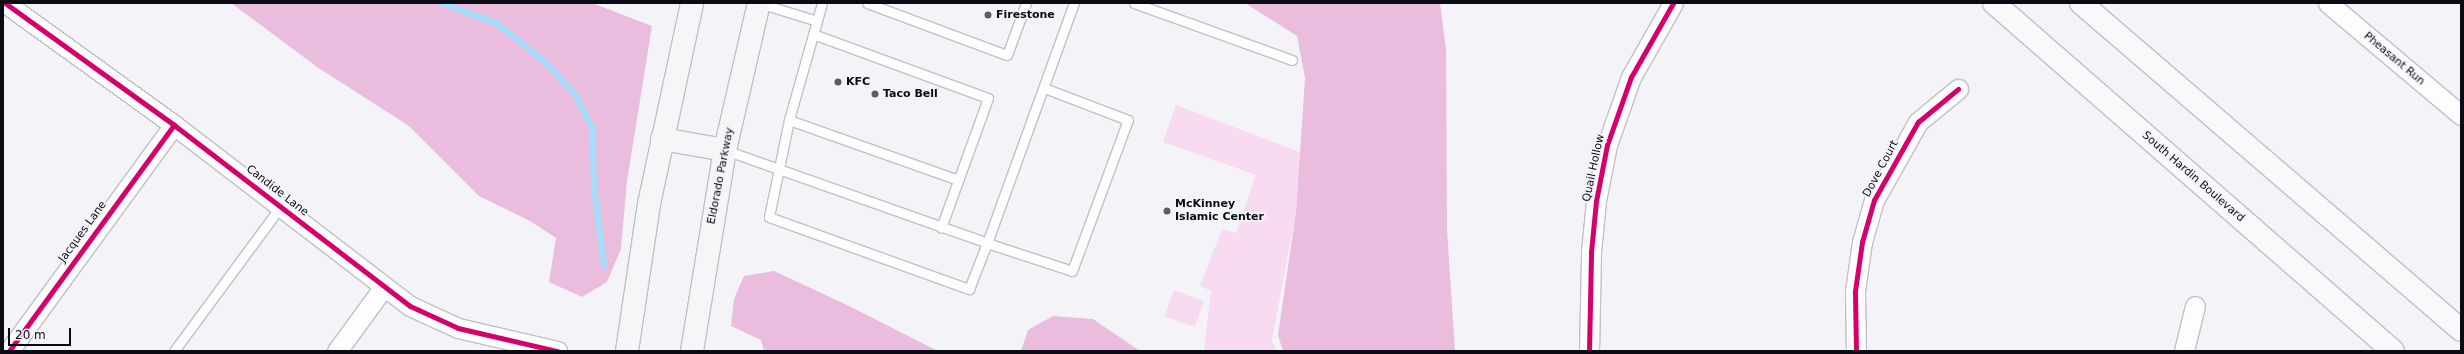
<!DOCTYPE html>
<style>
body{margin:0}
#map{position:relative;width:2464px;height:354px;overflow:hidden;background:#f4f4f8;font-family:"DejaVu Sans",sans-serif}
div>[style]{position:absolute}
.green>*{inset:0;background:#f8daf1;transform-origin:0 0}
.forest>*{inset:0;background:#eabdde}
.stream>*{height:6px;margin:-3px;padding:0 3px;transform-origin:3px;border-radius:3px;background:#a5defc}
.roads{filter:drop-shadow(1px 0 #c0c0c7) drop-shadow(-1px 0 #c0c0c7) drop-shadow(0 1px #c0c0c7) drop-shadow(0 -1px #c0c0c7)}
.service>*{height:9px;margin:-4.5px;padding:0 4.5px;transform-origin:4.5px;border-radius:4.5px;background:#fdfdfe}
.minor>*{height:19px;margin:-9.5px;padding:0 9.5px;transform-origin:9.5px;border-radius:9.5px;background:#fdfdfe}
.secondary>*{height:22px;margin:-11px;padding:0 11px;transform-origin:11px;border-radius:11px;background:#f9f9fb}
.primary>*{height:22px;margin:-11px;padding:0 11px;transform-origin:11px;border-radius:11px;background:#f5f6f8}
.cycleway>*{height:5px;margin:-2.5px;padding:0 2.5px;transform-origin:2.5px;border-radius:2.5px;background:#d6006c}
.dots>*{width:11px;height:11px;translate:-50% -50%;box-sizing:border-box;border:2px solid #f3f3f9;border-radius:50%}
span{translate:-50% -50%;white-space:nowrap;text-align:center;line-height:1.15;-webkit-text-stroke:3.5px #f3f3f9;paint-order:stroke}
.poi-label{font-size:11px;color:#0b0b15;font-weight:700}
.left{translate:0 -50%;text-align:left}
.street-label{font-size:11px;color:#0b0b15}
.frame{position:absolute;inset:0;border:4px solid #0b0b15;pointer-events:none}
.scale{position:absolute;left:8px;top:328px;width:63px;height:18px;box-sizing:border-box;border:2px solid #0b0b15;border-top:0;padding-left:5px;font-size:12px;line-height:14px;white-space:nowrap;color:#0b0b15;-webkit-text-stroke:3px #f3f3f9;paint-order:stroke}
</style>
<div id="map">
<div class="green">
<div style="clip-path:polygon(1176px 105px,1300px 152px,1296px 212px,1272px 340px,1276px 351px,1204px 351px,1211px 291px,1200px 286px,1222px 229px,1236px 233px,1256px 175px,1163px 142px)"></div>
<div style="left:1174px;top:290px;width:32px;height:28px;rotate:20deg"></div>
</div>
<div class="forest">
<div style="clip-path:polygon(231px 3px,592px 3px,652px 26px,627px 181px,621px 249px,607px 282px,582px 297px,549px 282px,556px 238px,530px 221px,479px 196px,409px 126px,317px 67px)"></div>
<div style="clip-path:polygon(1245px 3px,1440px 3px,1446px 49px,1447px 229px,1455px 351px,1283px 351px,1278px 335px,1296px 212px,1305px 78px,1297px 36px)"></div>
<div style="clip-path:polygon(774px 271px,845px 304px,938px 351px,764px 351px,761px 340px,731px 326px,734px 299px,744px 276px)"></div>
<div style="clip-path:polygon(1053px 316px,1093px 319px,1140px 351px,1021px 351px,1028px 330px)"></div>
</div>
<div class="stream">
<div style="left:441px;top:3px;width:59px;rotate:20deg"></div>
<div style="left:496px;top:23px;width:61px;rotate:38.4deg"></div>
<div style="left:544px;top:61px;width:45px;rotate:46.8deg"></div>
<div style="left:575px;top:94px;width:38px;rotate:63deg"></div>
<div style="left:592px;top:128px;width:58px;rotate:88deg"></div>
<div style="left:594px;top:186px;width:81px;rotate:82.9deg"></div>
</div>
<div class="roads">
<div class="service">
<div style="left:759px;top:3px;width:61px;rotate:17.2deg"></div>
<div style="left:822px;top:3px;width:122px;rotate:105.8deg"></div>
<div style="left:789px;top:120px;width:99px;rotate:101.7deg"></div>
<div style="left:769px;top:217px;width:213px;rotate:19.8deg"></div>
<div style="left:969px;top:289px;width:49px;rotate:-68.6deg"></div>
<div style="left:987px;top:243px;width:89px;rotate:18.2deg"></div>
<div style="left:1072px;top:271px;width:161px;rotate:-69.7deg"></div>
<div style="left:1128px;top:120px;width:90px;rotate:-159.1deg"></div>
<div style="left:867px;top:3px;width:149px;rotate:20.4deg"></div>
<div style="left:1007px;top:55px;width:55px;rotate:-69.9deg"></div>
<div style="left:1134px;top:3px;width:168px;rotate:19.8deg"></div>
<div style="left:813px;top:34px;width:186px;rotate:20.1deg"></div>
<div style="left:988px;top:98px;width:138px;rotate:109.9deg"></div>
<div style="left:789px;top:120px;width:179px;rotate:19.5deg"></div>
<div style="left:725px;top:150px;width:278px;rotate:19.5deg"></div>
<div style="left:987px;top:243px;width:255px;rotate:-70.1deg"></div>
<div style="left:174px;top:351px;width:180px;rotate:-53.6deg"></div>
</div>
<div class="minor">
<div style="left:5px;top:3px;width:208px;rotate:35.8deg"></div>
<div style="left:174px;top:125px;width:297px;rotate:37.5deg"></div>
<div style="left:410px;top:306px;width:53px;rotate:24.6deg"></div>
<div style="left:458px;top:328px;width:102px;rotate:13.1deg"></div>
<div style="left:2328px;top:3px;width:174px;rotate:40.1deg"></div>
<div style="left:9px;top:351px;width:280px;rotate:-53.9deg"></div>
<div style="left:337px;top:351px;width:78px;rotate:-53.9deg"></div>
<div style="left:1589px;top:351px;width:99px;rotate:-88.8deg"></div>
<div style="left:1591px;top:252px;width:51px;rotate:-84.4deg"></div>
<div style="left:1596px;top:201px;width:57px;rotate:-78.9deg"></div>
<div style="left:1607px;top:145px;width:72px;rotate:-70.6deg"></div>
<div style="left:1631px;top:77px;width:85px;rotate:-60.4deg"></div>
<div style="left:1856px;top:351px;width:60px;rotate:-91deg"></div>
<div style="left:1855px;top:291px;width:49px;rotate:-81.9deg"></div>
<div style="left:1862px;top:242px;width:44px;rotate:-74.1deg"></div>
<div style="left:1874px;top:200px;width:90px;rotate:-60.6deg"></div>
<div style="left:1918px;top:122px;width:52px;rotate:-39.5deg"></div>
<div style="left:2184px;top:351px;width:46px;rotate:-76.3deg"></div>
</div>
<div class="secondary">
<div style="left:1994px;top:3px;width:529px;rotate:41.09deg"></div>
<div style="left:2081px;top:3px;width:501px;rotate:40.71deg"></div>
</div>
<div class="primary">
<div style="left:662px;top:139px;width:64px;rotate:9.9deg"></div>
<div style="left:627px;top:351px;width:149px;rotate:-81.5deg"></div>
<div style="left:649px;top:204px;width:206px;rotate:-77.9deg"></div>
<div style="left:692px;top:351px;width:204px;rotate:-80.7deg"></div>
<div style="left:725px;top:150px;width:151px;rotate:-77deg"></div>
</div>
</div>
<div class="cycleway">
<div style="left:5px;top:3px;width:208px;rotate:35.8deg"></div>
<div style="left:174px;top:125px;width:297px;rotate:37.5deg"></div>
<div style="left:410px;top:306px;width:53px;rotate:24.6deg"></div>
<div style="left:458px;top:328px;width:102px;rotate:13.1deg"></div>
<div style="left:9px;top:351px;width:280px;rotate:-53.9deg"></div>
<div style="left:1589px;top:351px;width:99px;rotate:-88.8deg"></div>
<div style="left:1591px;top:252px;width:51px;rotate:-84.4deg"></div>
<div style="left:1596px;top:201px;width:57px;rotate:-78.9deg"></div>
<div style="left:1607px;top:145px;width:72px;rotate:-70.6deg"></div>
<div style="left:1631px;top:77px;width:85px;rotate:-60.4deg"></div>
<div style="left:1856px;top:351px;width:60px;rotate:-91deg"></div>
<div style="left:1855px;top:291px;width:49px;rotate:-81.9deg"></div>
<div style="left:1862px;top:242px;width:44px;rotate:-74.1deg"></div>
<div style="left:1874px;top:200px;width:90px;rotate:-60.6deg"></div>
<div style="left:1918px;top:122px;width:52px;rotate:-39.5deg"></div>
</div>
<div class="dots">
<div style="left:988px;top:15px;background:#5d5d64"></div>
<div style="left:838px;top:82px;background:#5d5d64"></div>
<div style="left:875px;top:94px;background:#5d5d64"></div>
<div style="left:1167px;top:211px;background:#5d5d64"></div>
</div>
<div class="poi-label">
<span class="left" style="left:996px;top:15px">Firestone</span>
<span class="left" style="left:846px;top:82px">KFC</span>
<span class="left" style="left:883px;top:94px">Taco Bell</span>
<span class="left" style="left:1175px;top:211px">McKinney<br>Islamic Center</span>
</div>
<div class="street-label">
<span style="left:2394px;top:59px;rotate:40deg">Pheasant Run</span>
<span style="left:1594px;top:168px;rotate:-78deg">Quail Hollow</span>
<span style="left:1881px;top:169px;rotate:-62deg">Dove Court</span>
<span style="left:721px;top:176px;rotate:-79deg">Eldorado Parkway</span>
<span style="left:2193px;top:177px;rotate:41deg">South Hardin Boulevard</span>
<span style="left:277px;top:191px;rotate:38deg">Candide Lane</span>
<span style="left:83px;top:232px;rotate:-54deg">Jacques Lane</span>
</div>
<div class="frame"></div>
<div class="scale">20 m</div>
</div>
